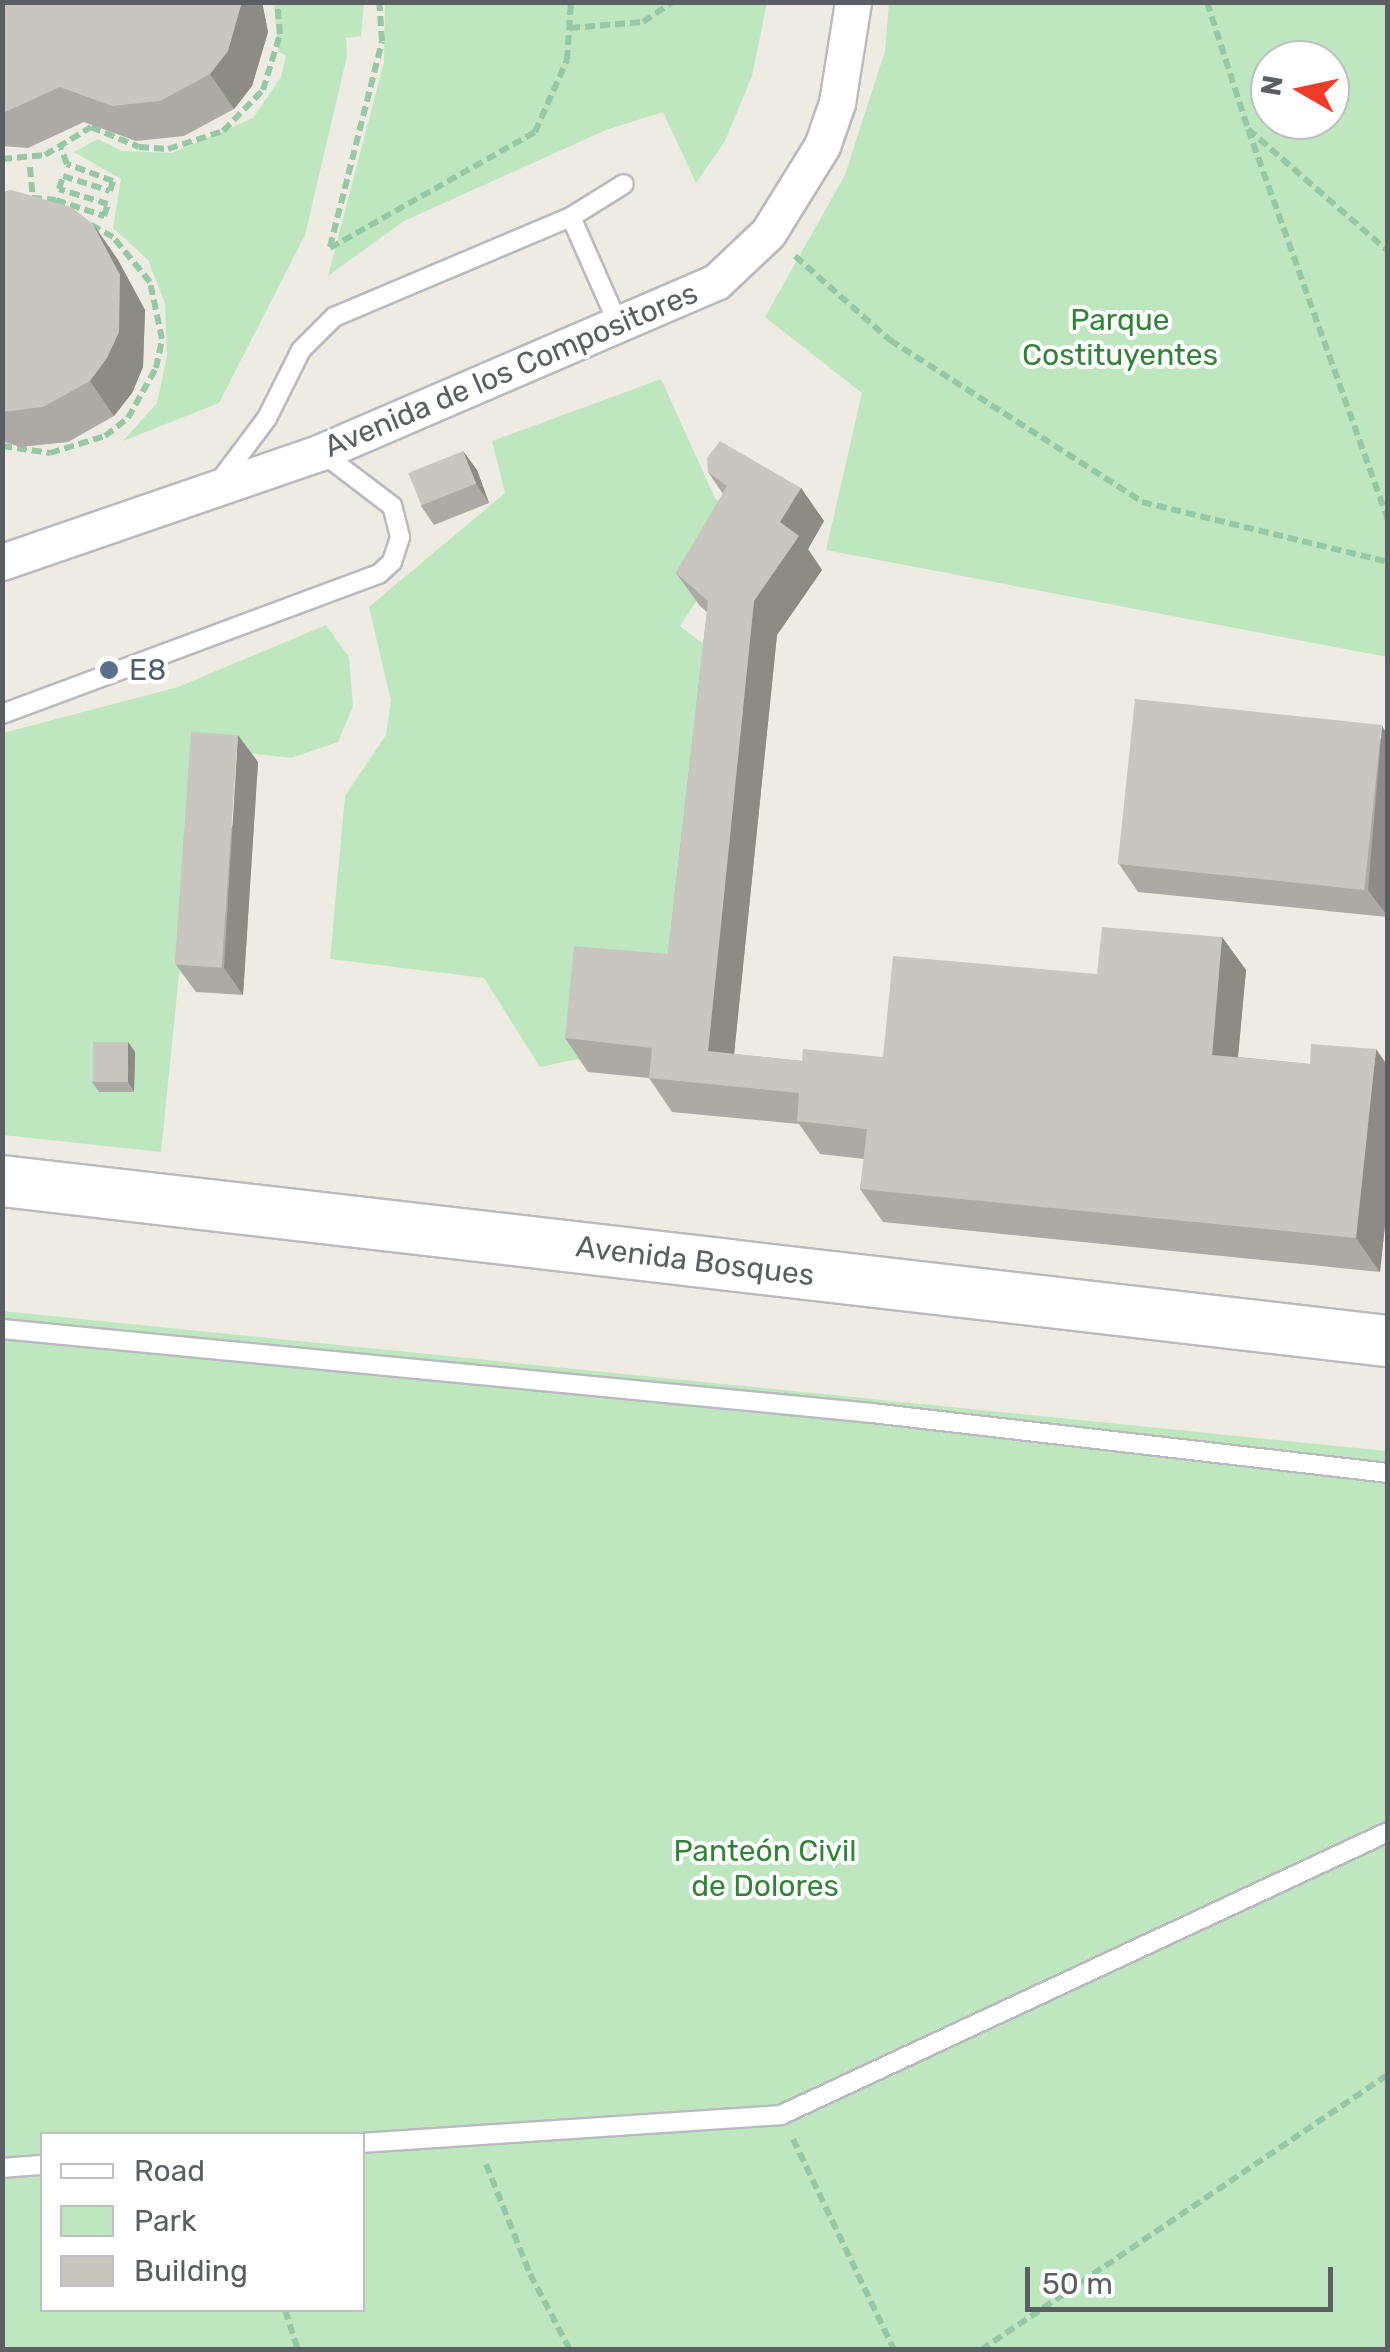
<!DOCTYPE html>
<meta charset="utf-8">
<style>
body{margin:0}
#map{position:relative;width:1390px;height:2352px;overflow:hidden;background:#eeece2;font-family:Rubik,sans-serif}
div>[style]{position:absolute}
.green>*{inset:0;background:#bee7bf}
.path>*{height:6px;margin-top:-3px;transform-origin:0;background:repeating-linear-gradient(90deg,#97c8a6 0 10px,transparent 0 15px)}
.roads{filter:drop-shadow(2px 0 #b8babf) drop-shadow(-2px 0 #b8babf) drop-shadow(0 2px #b8babf) drop-shadow(0 -2px #b8babf)}
.lane>*{height:18px;margin:-9px;padding:0 9px;transform-origin:9px;border-radius:9px;background:#fff}
.street>*{height:35px;margin:-17.5px;padding:0 17.5px;transform-origin:17.5px;border-radius:17.5px;background:#fff}
.secondary>*{height:50px;margin:-25px;padding:0 25px;transform-origin:25px;border-radius:25px;background:#fff}
.path-bridge>*{height:6px;margin-top:-3px;transform-origin:0;background:repeating-linear-gradient(90deg,#97c8a6 0 10px,transparent 0 15px)}
.wall>*{inset:0;background:#adaaa5}
.shaded-wall>*{inset:0;background:#8d8b86}
.building>*{inset:0;background:#c9c6c0;transform-origin:0 0}
.dots>*{width:28px;height:28px;translate:-50% -50%;box-sizing:border-box;border:5px solid #fff;border-radius:50%}
span{translate:-50% -50%;white-space:nowrap;text-align:center;line-height:1.15;-webkit-text-stroke:8px #fff;paint-order:stroke}
.park-label{font-size:30px;color:#318437}
.street-label{font-size:30px;color:#5b5f64}
.service-label{font-size:30px;color:#4e5e75}
.left{translate:0 -50%;text-align:left}
.frame{position:absolute;inset:0;border:5px solid #5b5f64;pointer-events:none}
.legend{position:absolute;left:40px;top:2132px;width:325px;height:180px;box-sizing:border-box;background:#fff;border:2px solid #bdbfc1;margin:0;padding:12px 18px;list-style:none;font-size:30px;color:#5b5f64}
.legend li{display:flex;align-items:center;gap:20px;height:50px}
.legend b{width:50px;border:2px solid #bdbfc1}
.north{position:absolute;left:1250px;top:40px;width:100px;height:100px;box-sizing:border-box;background:#fff;border:2px solid #bdbfc1;border-radius:50%;rotate:279deg;font-size:28px;font-weight:700;line-height:40px;text-align:center;color:#5b5f64}
.north::after{content:'';display:block;margin:auto;width:35px;height:45px;background:#ef3c28;clip-path:polygon(50% 0,100% 100%,50% 72%,0 100%)}
.scale{position:absolute;left:1025px;top:2267px;width:308px;height:45px;box-sizing:border-box;border:5px solid #5b5f64;border-top:0;padding-left:12px;font-size:30px;line-height:35px;white-space:nowrap;color:#5b5f64;-webkit-text-stroke:8px #fff;paint-order:stroke}
</style>
<div id="map">
<div class="green">
<div style="clip-path:polygon(274px 3px,364px 3px,361px 36px,346px 38px,347px 56px,305px 235px,219px 403px,123px 441px,157px 403px,167px 356px,165px 304px,148px 260px,113px 228px,121px 179px,74px 152px,98px 139px,122px 151px,172px 153px,253px 118px,281px 77px,286px 56px,278px 51px)"></div>
<div style="clip-path:polygon(385px 3px,385px 2px,767px 3px,752px 76px,725px 141px,696px 183px,663px 112px,606px 130px,404px 221px,328px 276px,384px 62px)"></div>
<div style="clip-path:polygon(evenodd,889px 3px,1387px 3px,1387px 657px,826px 550px,862px 393px,765px 317px,845px 175px,885px 51px,889px 3px,1330px 60px,1330px 120px,1270px 120px,1270px 60px,1330px 60px)"></div>
<div style="clip-path:polygon(661px 379px,715px 498px,743px 530px,680px 626px,724px 660px,681px 981px,583px 1058px,540px 1067px,484px 978px,330px 959px,345px 796px,386px 735px,391px 701px,369px 607px,505px 493px,492px 441px)"></div>
<div style="clip-path:polygon(326px 625px,349px 657px,353px 706px,338px 742px,291px 758px,202px 748px,161px 1152px,3px 1135px,3px 733px,178px 687px)"></div>
<div style="clip-path:polygon(evenodd,2px 1311px,1387px 1451px,1387px 2349px,3px 2349px,2px 1311px,42px 2134px,362px 2134px,362px 2310px,42px 2310px,42px 2134px)"></div>
</div>
<div class="path">
<div style="left:1207px;top:2px;width:133px;rotate:72.1deg"></div>
<div style="left:1248px;top:129px;width:186px;rotate:41.1deg"></div>
<div style="left:570px;top:28px;width:73px;rotate:-4.7deg"></div>
<div style="left:643px;top:22px;width:36px;rotate:-34deg"></div>
<div style="left:1248px;top:129px;width:415px;rotate:70.3deg"></div>
<div style="left:2px;top:159px;width:43px;rotate:-5.3deg"></div>
<div style="left:45px;top:155px;width:54px;rotate:-31.3deg"></div>
<div style="left:91px;top:127px;width:52px;rotate:22.6deg"></div>
<div style="left:139px;top:147px;width:29px;rotate:4deg"></div>
<div style="left:168px;top:149px;width:58px;rotate:-18.1deg"></div>
<div style="left:223px;top:131px;width:57px;rotate:-45.7deg"></div>
<div style="left:263px;top:90px;width:59px;rotate:-73.1deg"></div>
<div style="left:280px;top:34px;width:32px;rotate:-95deg"></div>
<div style="left:2px;top:195px;width:54px;rotate:5.3deg"></div>
<div style="left:53px;top:209px;width:9px;rotate:-72deg"></div>
<div style="left:56px;top:200px;width:51px;rotate:18.4deg"></div>
<div style="left:104px;top:216px;width:13px;rotate:-72deg"></div>
<div style="left:108px;top:204px;width:51px;rotate:-163deg"></div>
<div style="left:59px;top:189px;width:14px;rotate:-73deg"></div>
<div style="left:63px;top:176px;width:49px;rotate:17.7deg"></div>
<div style="left:110px;top:191px;width:10px;rotate:-73deg"></div>
<div style="left:113px;top:181px;width:49px;rotate:-159.7deg"></div>
<div style="left:67px;top:164px;width:17px;rotate:-111deg"></div>
<div style="left:330px;top:247px;width:212px;rotate:-75.8deg"></div>
<div style="left:382px;top:41px;width:39px;rotate:-94deg"></div>
<div style="left:330px;top:248px;width:236px;rotate:-29.5deg"></div>
<div style="left:535px;top:132px;width:79px;rotate:-66deg"></div>
<div style="left:567px;top:60px;width:58px;rotate:-86.1deg"></div>
<div style="left:795px;top:256px;width:127px;rotate:41.5deg"></div>
<div style="left:890px;top:340px;width:300px;rotate:32.7deg"></div>
<div style="left:1142px;top:502px;width:253px;rotate:13.7deg"></div>
<div style="left:2px;top:446px;width:49px;rotate:8.3deg"></div>
<div style="left:50px;top:453px;width:58px;rotate:-17.2deg"></div>
<div style="left:105px;top:436px;width:29px;rotate:-38deg"></div>
<div style="left:128px;top:418px;width:57px;rotate:-60.8deg"></div>
<div style="left:156px;top:368px;width:30px;rotate:-78deg"></div>
<div style="left:162px;top:339px;width:58px;rotate:-101.9deg"></div>
<div style="left:150px;top:282px;width:58px;rotate:-129.4deg"></div>
<div style="left:113px;top:237px;width:29px;rotate:-151deg"></div>
<div style="left:793px;top:2139px;width:234px;rotate:64.4deg"></div>
<div style="left:486px;top:2164px;width:118px;rotate:68.2deg"></div>
<div style="left:530px;top:2274px;width:86px;rotate:62.2deg"></div>
<div style="left:285px;top:2310px;width:42px;rotate:72deg"></div>
<div style="left:981px;top:2350px;width:492px;rotate:-34.1deg"></div>
</div>
<div class="roads">
<div class="lane">
<div style="left:571px;top:217px;width:119px;rotate:66.2deg"></div>
<div style="left:219px;top:482px;width:80px;rotate:-53.1deg"></div>
<div style="left:267px;top:418px;width:76px;rotate:-63.4deg"></div>
<div style="left:301px;top:350px;width:47px;rotate:-45deg"></div>
<div style="left:334px;top:317px;width:257px;rotate:-22.9deg"></div>
<div style="left:571px;top:217px;width:62px;rotate:-31.9deg"></div>
<div style="left:2px;top:714px;width:402px;rotate:-20.4deg"></div>
<div style="left:379px;top:574px;width:18px;rotate:-43deg"></div>
<div style="left:392px;top:562px;width:26px;rotate:-72deg"></div>
<div style="left:400px;top:537px;width:32px;rotate:-104deg"></div>
<div style="left:392px;top:506px;width:89px;rotate:-142.7deg"></div>
<div style="left:2px;top:1329px;width:874px;rotate:5.51deg"></div>
<div style="left:872px;top:1413px;width:519px;rotate:6.63deg"></div>
<div style="left:362px;top:2143px;width:420px;rotate:-3.8deg"></div>
<div style="left:781px;top:2115px;width:670px;rotate:-25deg"></div>
<div style="left:2px;top:2168px;width:40px;rotate:-4.3deg"></div>
</div>
<div class="street">
<div style="left:2px;top:562px;width:337px;rotate:-19deg"></div>
<div style="left:321px;top:452px;width:430px;rotate:-23.3deg"></div>
<div style="left:716px;top:282px;width:71px;rotate:-43.3deg"></div>
<div style="left:768px;top:233px;width:102px;rotate:-58.2deg"></div>
<div style="left:822px;top:146px;width:46px;rotate:-70.8deg"></div>
<div style="left:837px;top:103px;width:102px;rotate:-81deg"></div>
</div>
<div class="secondary">
<div style="left:2px;top:1181px;width:1395px;rotate:6.59deg"></div>
</div>
</div>
<div class="path-bridge">
<div style="left:30px;top:167px;width:34px;rotate:85deg"></div>
</div>
<div class="wall">
<div style="clip-path:polygon(2px 2px,262px 2px,268px 32px,252px 86px,234px 109px,184px 136px,136px 141px,84px 122px,28px 148px,2px 146px)"></div>
<div style="clip-path:polygon(2px 192px,93px 224px,118px 260px,145px 310px,143px 367px,132px 393px,114px 416px,68px 442px,20px 447px,2px 441px)"></div>
<div style="clip-path:polygon(463px 451px,477px 470px,489px 503px,434px 525px,421px 506px)"></div>
<div style="clip-path:polygon(708px 472px,801px 488px,824px 521px,808px 549px,822px 570px,777px 635px,734px 1054px,802px 1061px,883px 1057px,1097px 974px,1222px 937px,1246px 970px,1238px 1057px,1310px 1064px,1388px 1066px,1388px 1197px,1380px 1272px,883px 1222px,860px 1189px,864px 1159px,820px 1154px,799px 1124px,672px 1112px,649px 1078px,588px 1072px,565px 1038px,668px 954px,707px 612px,700px 606px,676px 573px,723px 494px)"></div>
<div style="clip-path:polygon(1388px 735px,1388px 917px,1138px 892px,1119px 864px)"></div>
<div style="clip-path:polygon(258px 762px,243px 995px,196px 992px,176px 965px)"></div>
<div style="clip-path:polygon(128px 1042px,135px 1052px,134px 1092px,99px 1092px,92px 1082px)"></div>
</div>
<div class="shaded-wall">
<div style="clip-path:polygon(242px 2px,262px 2px,268px 32px,252px 86px,234px 109px,210px 74px)"></div>
<div style="clip-path:polygon(93px 224px,118px 260px,145px 310px,143px 367px,132px 393px,114px 416px,90px 381px)"></div>
<div style="clip-path:polygon(463px 451px,477px 470px,489px 503px,476px 484px)"></div>
<div style="clip-path:polygon(801px 488px,824px 521px,808px 549px,822px 570px,777px 635px,731px 1084px,708px 1051px,754px 601px,780px 522px)"></div>
<div style="clip-path:polygon(1382px 726px,1388px 735px,1388px 917px,1368px 890px)"></div>
<div style="clip-path:polygon(238px 735px,258px 762px,243px 995px,224px 968px)"></div>
<div style="clip-path:polygon(1222px 937px,1246px 970px,1235px 1088px,1212px 1055px)"></div>
<div style="clip-path:polygon(128px 1042px,135px 1052px,134px 1092px,128px 1082px)"></div>
<div style="clip-path:polygon(1376px 1049px,1388px 1066px,1388px 1197px,1380px 1272px,1356px 1238px)"></div>
</div>
<div class="building">
<div style="clip-path:polygon(2px 2px,242px 2px,228px 51px,210px 74px,160px 101px,112px 106px,60px 87px,3px 113px)"></div>
<div style="clip-path:polygon(11px 190px,71px 207px,93px 224px,120px 275px,119px 332px,107px 358px,90px 381px,43px 407px,2px 412px,2px 192px)"></div>
<div style="clip-path:polygon(720px 441px,801px 488px,780px 522px,799px 536px,754px 601px,708px 1051px,802px 1061px,803px 1049px,883px 1057px,893px 956px,1097px 974px,1102px 927px,1222px 937px,1212px 1055px,1310px 1064px,1311px 1044px,1376px 1049px,1356px 1238px,860px 1189px,867px 1129px,797px 1121px,799px 1093px,649px 1078px,652px 1048px,565px 1038px,574px 946px,668px 954px,708px 601px,676px 573px,727px 486px,708px 472px,707px 458px)"></div>
<div style="left:463px;top:451px;width:35px;height:59px;rotate:68deg"></div>
<div style="left:1135px;top:699px;width:248px;height:166px;rotate:6deg"></div>
<div style="left:191px;top:732px;width:47px;height:233px;rotate:4deg"></div>
<div style="left:93px;top:1042px;width:35px;height:40px"></div>
</div>
<div class="dots">
<div style="left:109px;top:670px;background:#5c6f8a"></div>
</div>
<div class="park-label">
<span style="left:1120px;top:337px">Parque<br>Costituyentes</span>
<span style="left:765px;top:1868px">Panteón Civil<br>de Dolores</span>
</div>
<div class="street-label">
<span style="left:511px;top:370px;rotate:-23deg">Avenida de los Compositores</span>
<span style="left:695px;top:1261px;rotate:7deg">Avenida Bosques</span>
</div>
<div class="service-label">
<span class="left" style="left:129px;top:670px">E8</span>
</div>
<div class="frame"></div>
<ul class="legend">
<li><b style="height:12px;background:#fff"></b>Road</li>
<li><b style="height:28px;background:#bee7bf"></b>Park</li>
<li><b style="height:28px;background:#c9c6c0"></b>Building</li>
</ul>
<div class="north">N</div>
<div class="scale">50 m</div>
</div>
